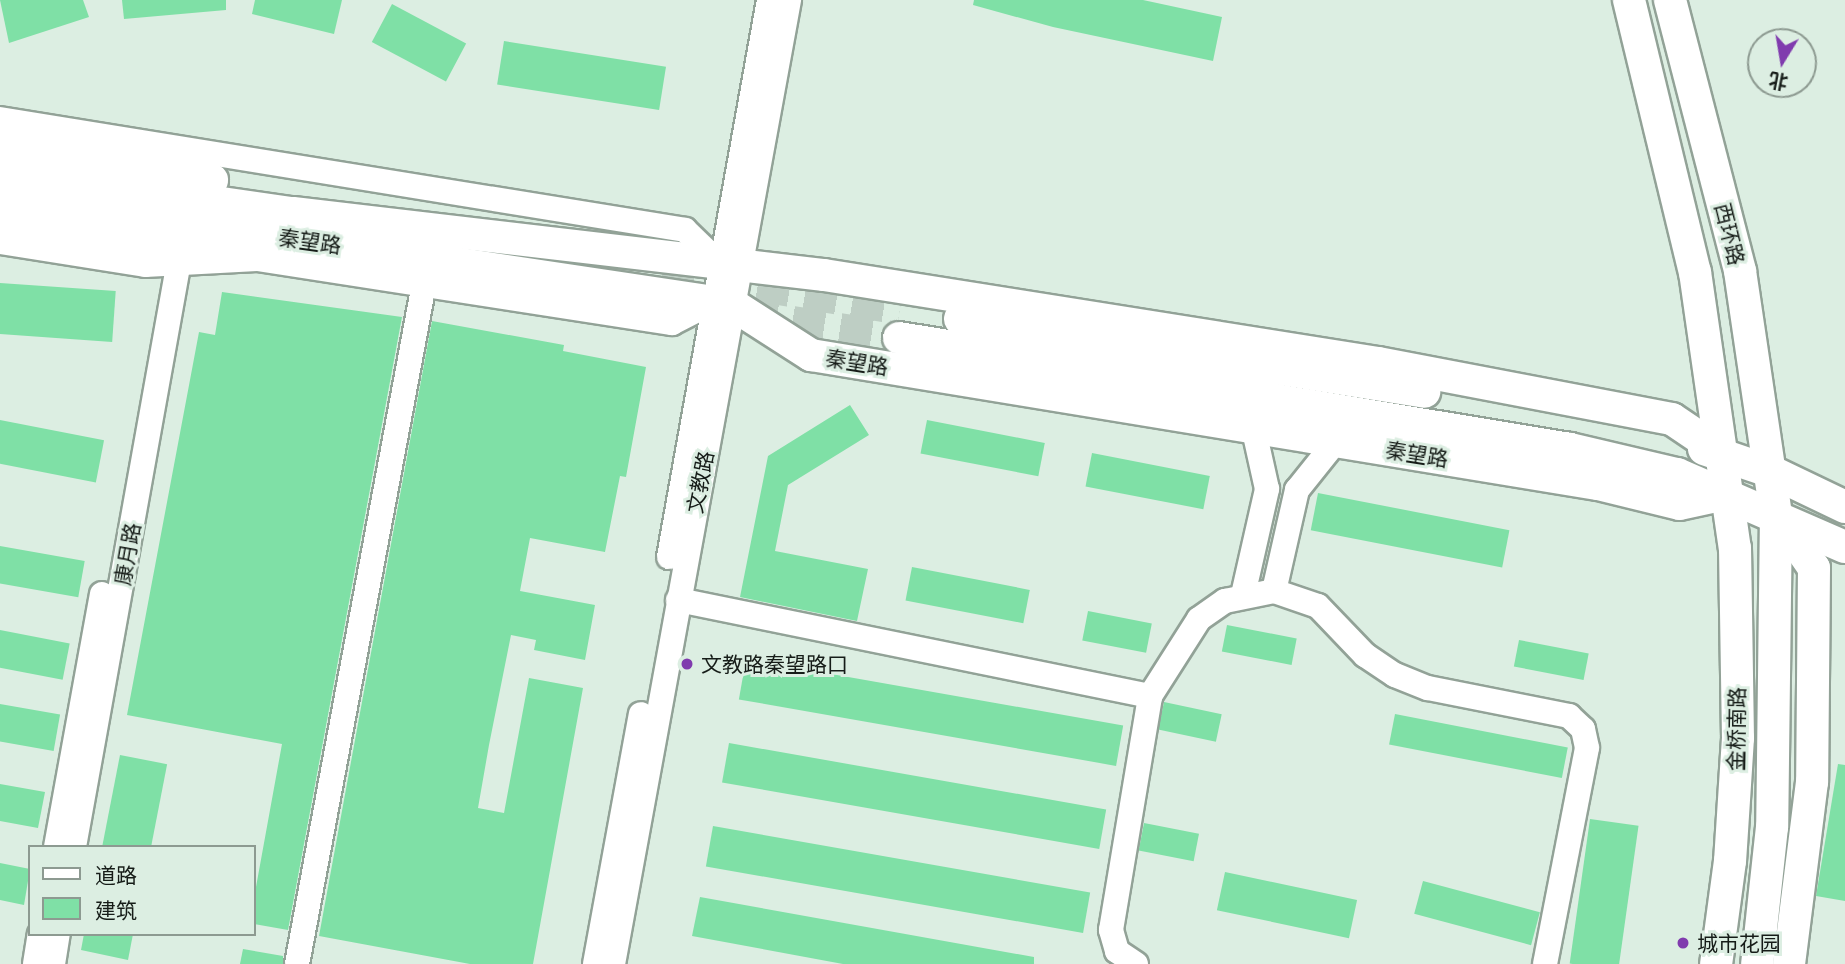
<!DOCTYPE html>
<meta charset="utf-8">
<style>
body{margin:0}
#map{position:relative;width:1845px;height:964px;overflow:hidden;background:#dceee2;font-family:"IBM Plex Sans","Noto Sans SC",sans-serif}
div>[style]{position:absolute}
.building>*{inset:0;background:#7fe0a6;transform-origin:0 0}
.major-tunnel>*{height:32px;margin-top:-16px;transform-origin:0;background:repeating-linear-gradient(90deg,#becec4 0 32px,transparent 0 48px)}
.roads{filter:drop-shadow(2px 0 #92a297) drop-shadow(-2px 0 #92a297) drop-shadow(0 2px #92a297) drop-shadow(0 -2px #92a297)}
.minor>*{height:24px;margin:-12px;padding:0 12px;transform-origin:12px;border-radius:12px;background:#fff}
.major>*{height:32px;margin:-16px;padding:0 16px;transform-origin:16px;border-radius:16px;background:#fff}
.dots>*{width:19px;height:19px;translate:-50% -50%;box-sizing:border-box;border:4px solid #dceee2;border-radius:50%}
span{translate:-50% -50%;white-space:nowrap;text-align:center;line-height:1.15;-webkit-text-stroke:6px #dceee2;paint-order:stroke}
.street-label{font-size:21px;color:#161c18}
.poi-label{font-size:21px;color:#161c18}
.left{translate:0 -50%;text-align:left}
.legend{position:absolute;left:28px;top:845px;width:228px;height:91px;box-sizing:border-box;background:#dceee2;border:2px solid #8d9a91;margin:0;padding:9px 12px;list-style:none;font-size:21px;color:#161c18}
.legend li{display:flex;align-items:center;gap:14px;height:35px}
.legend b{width:35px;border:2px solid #8d9a91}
.north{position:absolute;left:1747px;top:28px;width:70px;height:70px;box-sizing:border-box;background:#dceee2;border:2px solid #8d9a91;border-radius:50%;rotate:191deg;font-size:19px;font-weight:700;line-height:28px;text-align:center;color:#161c18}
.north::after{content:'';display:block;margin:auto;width:24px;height:32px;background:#803bae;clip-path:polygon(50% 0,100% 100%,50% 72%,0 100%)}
</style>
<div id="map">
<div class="building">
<div style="clip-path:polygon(0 0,83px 0,89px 17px,9px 43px)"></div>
<div style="clip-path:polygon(122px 0,226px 0,226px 10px,124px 19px)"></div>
<div style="clip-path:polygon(255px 0,342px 0,334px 34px,252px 14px)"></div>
<div style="clip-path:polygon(974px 0,1143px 0,1222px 17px,1213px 61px,1053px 27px,973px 5px)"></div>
<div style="left:392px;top:4px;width:84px;height:43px;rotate:28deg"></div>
<div style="left:504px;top:41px;width:164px;height:44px;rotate:9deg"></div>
<div style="left:0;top:283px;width:116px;height:51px;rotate:4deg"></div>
<div style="clip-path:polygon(222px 292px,402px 317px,288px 930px,254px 924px,254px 898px,282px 744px,127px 715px,199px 332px,215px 335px)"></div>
<div style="clip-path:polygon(432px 321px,564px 345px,563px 351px,646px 367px,626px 477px,620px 476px,605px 552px,530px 538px,520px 591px,595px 605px,585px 660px,534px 650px,536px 640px,511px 635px,489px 745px,478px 808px,504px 813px,529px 678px,583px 688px,533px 964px,470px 964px,319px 936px)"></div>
<div style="clip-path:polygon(850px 405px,869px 435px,788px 485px,775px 551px,868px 569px,857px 621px,740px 597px,768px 456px)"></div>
<div style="left:0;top:420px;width:106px;height:43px;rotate:11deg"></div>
<div style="left:927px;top:420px;width:120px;height:34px;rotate:11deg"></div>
<div style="left:1092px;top:453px;width:120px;height:34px;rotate:11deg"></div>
<div style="left:1318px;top:493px;width:195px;height:38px;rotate:11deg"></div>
<div style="left:0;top:546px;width:86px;height:37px;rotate:10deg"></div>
<div style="left:912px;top:567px;width:120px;height:34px;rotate:11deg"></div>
<div style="left:1088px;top:611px;width:65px;height:30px;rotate:11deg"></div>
<div style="left:1227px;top:625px;width:71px;height:27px;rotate:11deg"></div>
<div style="left:0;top:630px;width:71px;height:37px;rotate:11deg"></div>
<div style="left:1519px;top:640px;width:71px;height:27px;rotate:11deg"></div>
<div style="left:746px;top:659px;width:383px;height:41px;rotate:10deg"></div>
<div style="left:1164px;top:702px;width:59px;height:28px;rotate:12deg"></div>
<div style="left:0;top:704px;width:61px;height:37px;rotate:10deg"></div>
<div style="left:1395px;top:714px;width:176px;height:31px;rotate:11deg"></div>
<div style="left:729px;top:743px;width:383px;height:40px;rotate:10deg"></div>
<div style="left:120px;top:755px;width:48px;height:94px;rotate:11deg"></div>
<div style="clip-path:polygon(1838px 764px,1845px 765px,1845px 901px,1816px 896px)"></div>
<div style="clip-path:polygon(0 784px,45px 792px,38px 828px,0 821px)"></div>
<div style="left:1590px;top:819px;width:49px;height:146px;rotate:8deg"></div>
<div style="left:1144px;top:823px;width:56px;height:28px;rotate:11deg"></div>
<div style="left:713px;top:826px;width:383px;height:41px;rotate:10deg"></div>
<div style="clip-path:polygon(0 863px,30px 869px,24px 905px,0 900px)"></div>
<div style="left:1225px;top:872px;width:135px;height:39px;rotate:12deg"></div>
<div style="left:1423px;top:881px;width:121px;height:34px;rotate:15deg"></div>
<div style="clip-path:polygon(700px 897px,1034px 957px,1034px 964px,843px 964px,692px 936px)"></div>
<div style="clip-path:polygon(84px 934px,133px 934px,128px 960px,81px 950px)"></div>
<div style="clip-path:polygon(243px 949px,283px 956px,283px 964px,240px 964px)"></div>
</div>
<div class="major-tunnel">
<div style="left:663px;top:270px;width:240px;rotate:9.3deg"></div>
<div style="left:745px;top:315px;width:156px;rotate:8.5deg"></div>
</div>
<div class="roads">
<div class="minor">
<div style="left:0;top:119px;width:694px;rotate:9.2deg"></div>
<div style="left:685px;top:230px;width:50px;rotate:44.2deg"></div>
<div style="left:0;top:242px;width:147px;rotate:9deg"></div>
<div style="left:145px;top:265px;width:112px;rotate:-3.1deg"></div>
<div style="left:257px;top:259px;width:420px;rotate:8.8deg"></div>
<div style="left:672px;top:323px;width:48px;rotate:-27.1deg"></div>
<div style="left:669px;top:557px;width:566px;rotate:-79.82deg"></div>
<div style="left:1274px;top:591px;width:104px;rotate:-77.2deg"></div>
<div style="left:1297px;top:490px;width:64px;rotate:-51.3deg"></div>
<div style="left:1243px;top:595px;width:109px;rotate:-77.2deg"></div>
<div style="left:1267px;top:489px;width:65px;rotate:-102.5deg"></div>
<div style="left:678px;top:600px;width:482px;rotate:11.5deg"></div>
<div style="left:56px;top:847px;width:257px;rotate:-79.7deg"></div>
<div style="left:74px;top:847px;width:595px;rotate:-79.84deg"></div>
<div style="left:35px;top:964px;width:30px;rotate:-81deg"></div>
<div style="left:53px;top:964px;width:30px;rotate:-81deg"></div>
<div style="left:297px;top:964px;width:692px;rotate:-79.42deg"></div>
<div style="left:595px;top:964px;width:254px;rotate:-79.6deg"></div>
<div style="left:613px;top:964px;width:980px;rotate:-79.65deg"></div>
<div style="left:1136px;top:964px;width:23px;rotate:-146deg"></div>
<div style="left:1117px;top:951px;width:22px;rotate:-106deg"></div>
<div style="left:1111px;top:930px;width:237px;rotate:-80.5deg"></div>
<div style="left:1150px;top:696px;width:91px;rotate:-57.5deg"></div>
<div style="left:1199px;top:619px;width:32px;rotate:-35deg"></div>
<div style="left:1225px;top:601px;width:50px;rotate:-11.5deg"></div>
<div style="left:1274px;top:591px;width:46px;rotate:18.8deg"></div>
<div style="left:1318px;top:606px;width:68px;rotate:46.2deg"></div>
<div style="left:1365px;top:655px;width:36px;rotate:34deg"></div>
<div style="left:1395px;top:675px;width:35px;rotate:22deg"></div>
<div style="left:1428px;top:688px;width:144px;rotate:11.2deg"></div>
<div style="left:1569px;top:716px;width:19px;rotate:43deg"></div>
<div style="left:1583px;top:729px;width:19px;rotate:78deg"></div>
<div style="left:1587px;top:748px;width:220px;rotate:101deg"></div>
</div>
<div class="major">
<div style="left:1629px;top:0;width:280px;rotate:76.4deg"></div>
<div style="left:1695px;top:272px;width:279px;rotate:81.8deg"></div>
<div style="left:1735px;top:548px;width:190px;rotate:89.1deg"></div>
<div style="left:1738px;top:738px;width:123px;rotate:93.7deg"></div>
<div style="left:1730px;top:861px;width:104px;rotate:97.7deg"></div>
<div style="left:1670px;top:0;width:280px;rotate:75.5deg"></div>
<div style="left:1740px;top:271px;width:246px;rotate:81.6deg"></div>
<div style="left:1776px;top:514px;width:313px;rotate:90.7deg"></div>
<div style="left:1772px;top:827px;width:138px;rotate:96.2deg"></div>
<div style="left:0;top:145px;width:215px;rotate:9.4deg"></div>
<div style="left:0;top:171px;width:296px;rotate:8.2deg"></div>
<div style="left:293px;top:213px;width:535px;rotate:6.66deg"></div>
<div style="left:824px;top:275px;width:561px;rotate:9.03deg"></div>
<div style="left:1378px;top:363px;width:299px;rotate:10.8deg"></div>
<div style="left:1672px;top:419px;width:59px;rotate:34deg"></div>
<div style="left:0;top:195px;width:741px;rotate:8.53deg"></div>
<div style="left:733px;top:305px;width:93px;rotate:32.7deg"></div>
<div style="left:811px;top:355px;width:798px;rotate:9.31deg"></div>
<div style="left:1598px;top:484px;width:84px;rotate:13.7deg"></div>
<div style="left:1680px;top:504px;width:46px;rotate:-12.5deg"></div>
<div style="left:0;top:222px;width:113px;rotate:9.7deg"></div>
<div style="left:111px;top:241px;width:134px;rotate:3.4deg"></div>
<div style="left:960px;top:319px;width:470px;rotate:8.9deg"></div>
<div style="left:899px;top:338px;width:680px;rotate:9.39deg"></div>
<div style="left:1570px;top:449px;width:110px;rotate:13.2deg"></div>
<div style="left:1677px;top:474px;width:183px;rotate:23.5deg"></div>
<div style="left:1704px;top:449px;width:72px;rotate:18.7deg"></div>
<div style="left:1772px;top:472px;width:81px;rotate:25.6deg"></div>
<div style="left:1778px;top:516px;width:63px;rotate:55.3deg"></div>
<div style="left:1814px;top:568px;width:214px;rotate:90.5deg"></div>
<div style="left:1812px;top:782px;width:183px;rotate:97.2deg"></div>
</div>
</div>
<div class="dots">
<div style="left:687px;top:664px;background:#803bae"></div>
<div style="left:1683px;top:943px;background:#803bae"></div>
</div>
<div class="street-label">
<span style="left:1730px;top:234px;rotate:76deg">西环路</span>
<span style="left:310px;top:241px;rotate:8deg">秦望路</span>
<span style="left:857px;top:362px;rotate:9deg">秦望路</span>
<span style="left:1417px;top:454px;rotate:9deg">秦望路</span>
<span style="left:700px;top:482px;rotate:-79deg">文教路</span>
<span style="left:127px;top:554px;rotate:-80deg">康月路</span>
<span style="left:1736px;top:729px;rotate:-89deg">金桥南路</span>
</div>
<div class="poi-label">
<span class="left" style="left:701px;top:664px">文教路秦望路口</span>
<span class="left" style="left:1697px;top:943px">城市花园</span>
</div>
<ul class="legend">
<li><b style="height:9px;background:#fff"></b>道路</li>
<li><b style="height:19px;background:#7fe0a6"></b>建筑</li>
</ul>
<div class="north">北</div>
</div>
